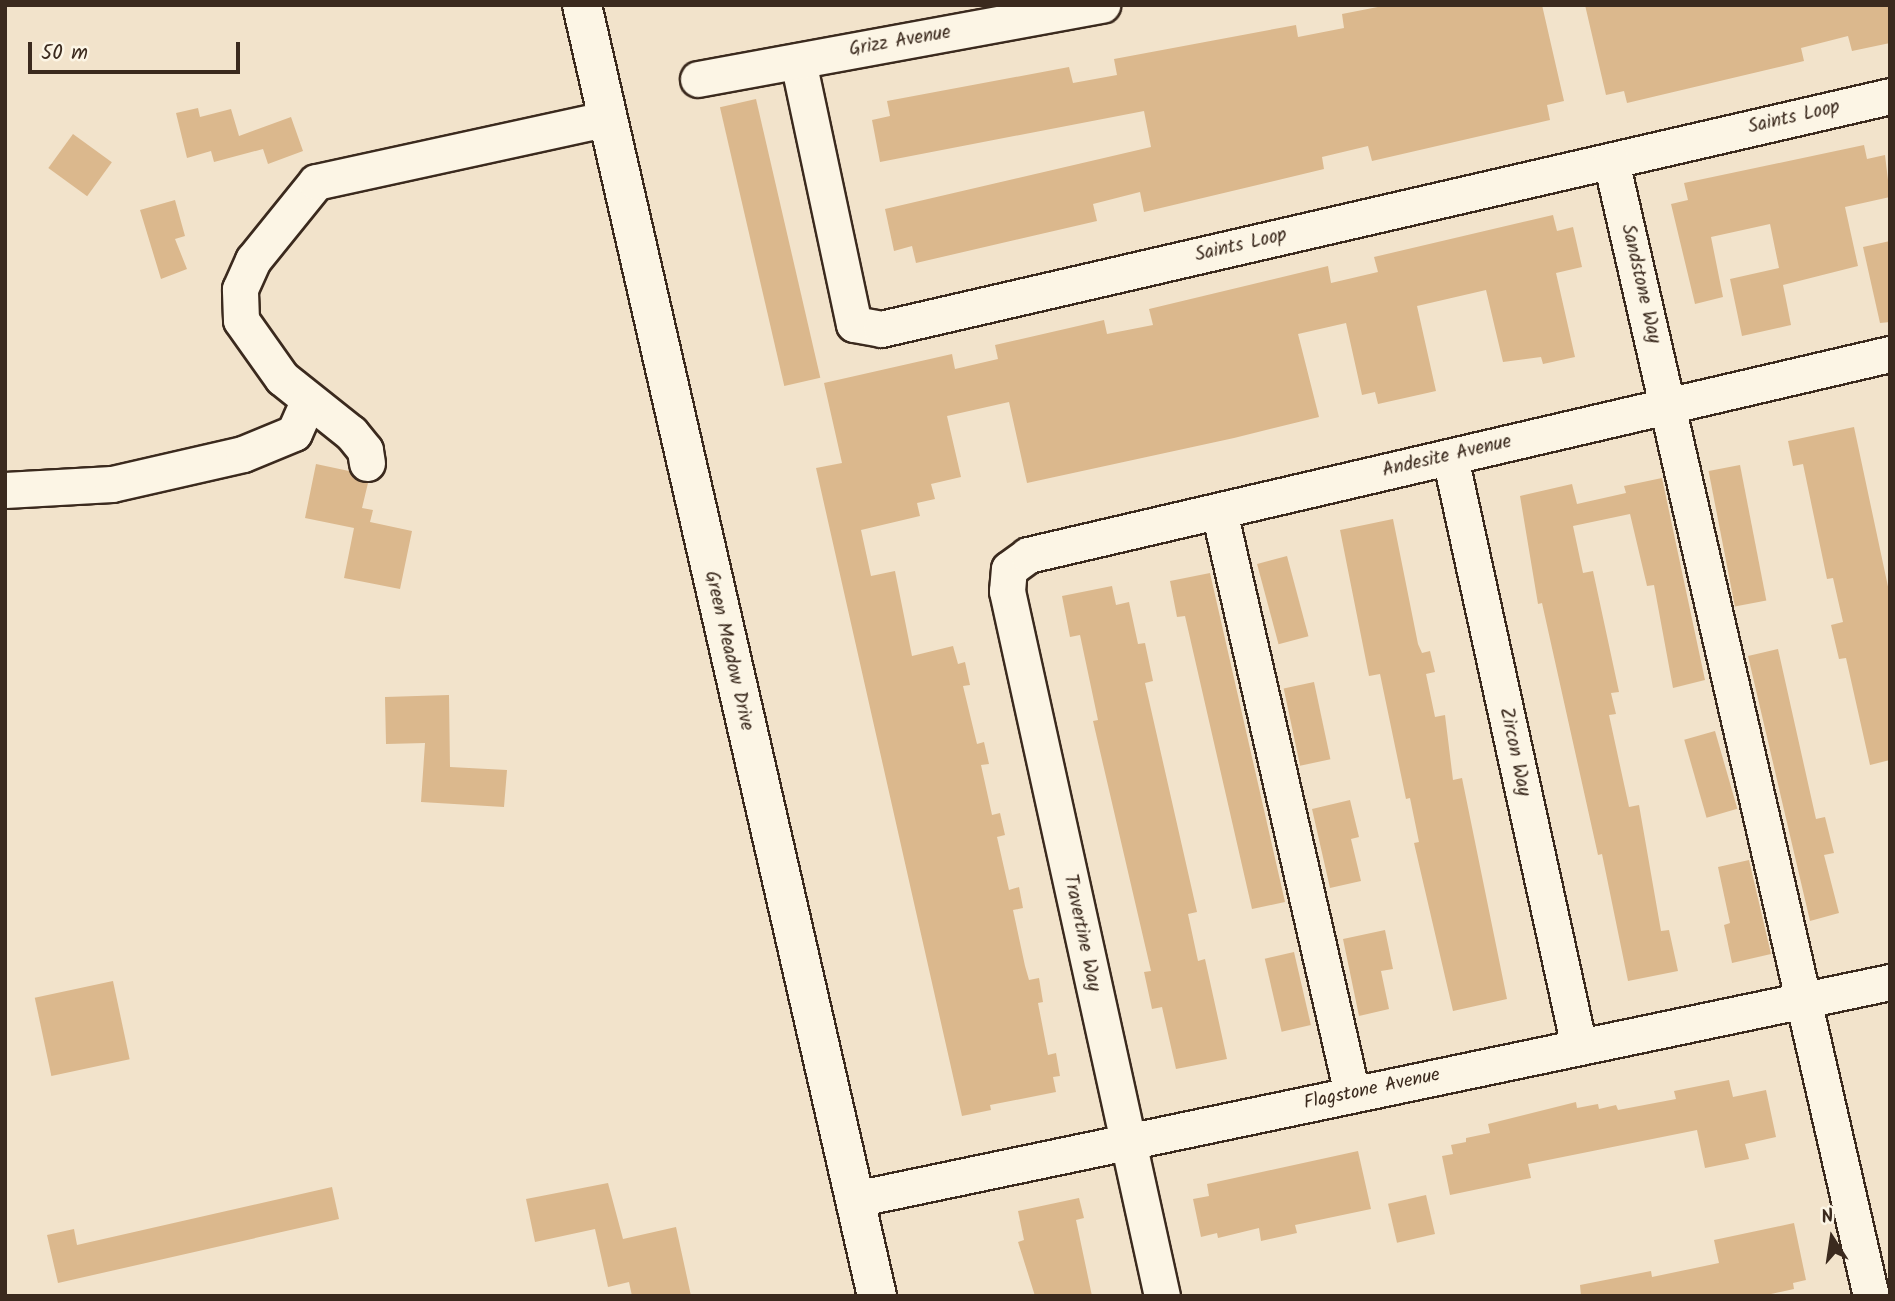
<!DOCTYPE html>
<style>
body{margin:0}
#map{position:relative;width:1895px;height:1301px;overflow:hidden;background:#f2e3cb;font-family:Kalam,sans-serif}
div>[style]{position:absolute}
.building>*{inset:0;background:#dbb88d;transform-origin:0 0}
.roads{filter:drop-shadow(2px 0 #3b2a1e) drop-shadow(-2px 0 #3b2a1e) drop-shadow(0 2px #3b2a1e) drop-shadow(0 -2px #3b2a1e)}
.minor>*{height:35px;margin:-17.5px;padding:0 17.5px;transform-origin:17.5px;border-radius:17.5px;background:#fcf5e5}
.major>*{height:38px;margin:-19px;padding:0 19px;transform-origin:19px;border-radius:19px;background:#fcf5e5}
span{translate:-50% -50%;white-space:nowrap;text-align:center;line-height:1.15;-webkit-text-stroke:5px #fcf5e5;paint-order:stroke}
.street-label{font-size:19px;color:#3b2a1e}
.frame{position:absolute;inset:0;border:7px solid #3b2a1e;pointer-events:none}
.north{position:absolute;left:1797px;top:1203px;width:70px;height:70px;-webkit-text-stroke:5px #fcf5e5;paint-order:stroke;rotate:348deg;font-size:19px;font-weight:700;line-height:28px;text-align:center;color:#3b2a1e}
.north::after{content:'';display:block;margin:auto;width:24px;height:32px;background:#3b2a1e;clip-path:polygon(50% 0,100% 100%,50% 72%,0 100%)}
.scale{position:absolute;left:28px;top:42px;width:212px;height:32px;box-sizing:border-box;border:4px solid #3b2a1e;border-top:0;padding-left:9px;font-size:21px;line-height:24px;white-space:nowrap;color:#3b2a1e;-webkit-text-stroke:5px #fcf5e5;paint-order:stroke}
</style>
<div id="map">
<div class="building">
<div style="clip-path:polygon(1388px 5px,1542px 5px,1564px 101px,1547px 105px,1550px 120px,1372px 161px,1368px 146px,1322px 157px,1324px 169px,1144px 212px,1140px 192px,1093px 204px,1097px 221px,916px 263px,912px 246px,894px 251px,885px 209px,1151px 147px,1144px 111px,880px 162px,872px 120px,890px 116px,887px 101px,1069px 67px,1073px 83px,1117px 75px,1114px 59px,1296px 25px,1298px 37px,1344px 28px,1342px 14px)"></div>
<div style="clip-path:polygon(1585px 5px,1890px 5px,1890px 43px,1852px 51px,1848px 36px,1801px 48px,1804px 61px,1627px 103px,1624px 91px,1606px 95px)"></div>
<div style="left:756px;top:99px;width:286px;height:37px;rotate:77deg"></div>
<div style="clip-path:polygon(198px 108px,200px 117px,231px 109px,239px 136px,291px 117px,303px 151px,268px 164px,263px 149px,214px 162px,211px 151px,187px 158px,176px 113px)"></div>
<div style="left:73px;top:134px;width:48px;height:42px;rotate:36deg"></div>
<div style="clip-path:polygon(1864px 145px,1867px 159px,1885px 155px,1890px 197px,1845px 207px,1858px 266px,1783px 285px,1791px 325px,1742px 336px,1730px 279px,1779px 268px,1770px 224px,1711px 237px,1723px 297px,1695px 304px,1671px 204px,1688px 200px,1684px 183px)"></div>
<div style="clip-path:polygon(175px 200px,185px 236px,175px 239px,187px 269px,161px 279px,140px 210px)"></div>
<div style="clip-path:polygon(1553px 215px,1557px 231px,1573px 227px,1582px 267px,1556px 273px,1575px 357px,1543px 364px,1541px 357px,1503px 362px,1486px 290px,1417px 306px,1436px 391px,1378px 404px,1375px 392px,1362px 395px,1346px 323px,1298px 334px,1319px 417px,1234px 438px,1027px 483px,1009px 402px,947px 416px,961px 477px,931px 484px,935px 499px,917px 503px,920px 516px,861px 530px,871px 576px,895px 571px,912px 656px,953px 646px,958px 664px,965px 662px,970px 685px,963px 686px,977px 744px,984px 742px,989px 764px,981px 765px,992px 815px,1000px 813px,1005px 835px,997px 837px,1009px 890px,1019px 887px,1023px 908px,1013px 910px,1025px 966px,1029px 980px,1039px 978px,1043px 1002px,1038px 1003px,1048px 1055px,1056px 1053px,1060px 1076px,1053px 1077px,1056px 1092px,990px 1105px,991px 1110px,962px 1116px,816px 468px,842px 463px,824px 383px,952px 354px,955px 369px,998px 359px,995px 345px,1104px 320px,1107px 334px,1153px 325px,1149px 309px,1328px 266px,1331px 283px,1378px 272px,1374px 257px)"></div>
<div style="clip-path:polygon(1890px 241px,1890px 322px,1880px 323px,1863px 247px)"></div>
<div style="clip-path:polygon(1854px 427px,1890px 596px,1890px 760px,1870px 765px,1846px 658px,1839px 659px,1831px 625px,1843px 622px,1833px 578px,1827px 579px,1803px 464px,1793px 466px,1788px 441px)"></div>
<div style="clip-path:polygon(316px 464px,349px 471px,368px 483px,362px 508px,373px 510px,370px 522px,412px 531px,400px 589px,344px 578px,354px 528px,305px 518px)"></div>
<div style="left:1740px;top:465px;width:138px;height:32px;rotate:79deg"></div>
<div style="clip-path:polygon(1662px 478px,1705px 680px,1673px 688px,1654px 585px,1647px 586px,1630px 514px,1573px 526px,1583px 573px,1593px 571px,1619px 692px,1611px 693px,1616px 714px,1609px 715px,1629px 807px,1639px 805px,1661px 931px,1669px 930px,1678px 971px,1628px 981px,1602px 854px,1598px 855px,1542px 603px,1538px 604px,1520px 496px,1572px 484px,1577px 504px,1626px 493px,1624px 486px)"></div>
<div style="clip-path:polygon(1393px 519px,1418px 644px,1422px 653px,1430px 651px,1435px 672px,1426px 674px,1435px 717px,1445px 715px,1453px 780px,1462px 778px,1507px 999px,1453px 1011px,1414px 843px,1419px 842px,1410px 798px,1406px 799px,1380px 674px,1369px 676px,1340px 530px)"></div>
<div style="left:1287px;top:556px;width:83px;height:31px;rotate:75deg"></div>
<div style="clip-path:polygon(1210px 573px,1285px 902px,1252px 909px,1185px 616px,1177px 617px,1170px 581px)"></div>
<div style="clip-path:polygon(1112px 586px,1116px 605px,1129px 602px,1138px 644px,1145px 643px,1153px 681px,1145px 683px,1197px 912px,1188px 914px,1198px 961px,1205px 959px,1227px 1059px,1176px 1069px,1162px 1007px,1152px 1009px,1144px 972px,1151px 971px,1093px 721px,1098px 720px,1080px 635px,1070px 637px,1062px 596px)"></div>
<div style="clip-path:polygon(1778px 649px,1816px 819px,1825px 817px,1834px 853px,1824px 855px,1839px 913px,1810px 921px,1748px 656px)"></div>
<div style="left:1314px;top:682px;width:79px;height:31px;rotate:78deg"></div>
<div style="clip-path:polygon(449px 695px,450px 767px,507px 770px,504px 807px,421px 802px,425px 743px,386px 744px,385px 697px)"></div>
<div style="left:1715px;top:731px;width:81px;height:32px;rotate:74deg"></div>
<div style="clip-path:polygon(1350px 800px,1359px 837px,1351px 839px,1361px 881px,1330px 888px,1312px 809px)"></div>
<div style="clip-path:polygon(1749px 860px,1771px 954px,1732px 963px,1724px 925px,1730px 923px,1718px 867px)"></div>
<div style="clip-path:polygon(1385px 930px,1393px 969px,1381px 971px,1389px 1009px,1359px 1016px,1343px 939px)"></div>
<div style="left:1294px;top:952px;width:75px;height:30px;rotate:77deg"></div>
<div style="left:113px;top:981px;width:80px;height:80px;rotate:78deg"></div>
<div style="clip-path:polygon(1729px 1080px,1733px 1097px,1766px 1090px,1776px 1137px,1745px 1144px,1749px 1159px,1705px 1168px,1697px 1130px,1528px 1164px,1531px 1178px,1450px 1195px,1442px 1156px,1453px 1154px,1451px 1145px,1466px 1142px,1466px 1138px,1490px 1133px,1488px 1124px,1576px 1102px,1577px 1108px,1598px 1104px,1599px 1109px,1616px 1105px,1618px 1110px,1676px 1099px,1674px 1091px)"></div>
<div style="clip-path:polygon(1358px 1151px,1371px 1209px,1295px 1225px,1297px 1233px,1261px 1241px,1259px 1228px,1218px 1238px,1217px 1233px,1201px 1237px,1193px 1199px,1209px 1196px,1207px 1184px)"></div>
<div style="clip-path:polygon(608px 1183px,623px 1239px,676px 1227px,691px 1296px,632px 1296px,629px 1282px,608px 1287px,595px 1229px,535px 1242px,526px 1199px)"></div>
<div style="clip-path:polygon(332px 1187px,339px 1219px,58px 1283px,47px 1235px,74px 1229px,77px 1245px)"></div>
<div style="left:1426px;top:1195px;width:40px;height:39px;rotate:77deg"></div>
<div style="clip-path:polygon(1079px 1198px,1084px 1218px,1076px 1220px,1092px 1296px,1035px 1296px,1018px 1242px,1024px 1240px,1018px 1211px)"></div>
<div style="clip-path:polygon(1794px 1223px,1806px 1280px,1793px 1283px,1794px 1289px,1762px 1296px,1581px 1296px,1580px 1285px,1651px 1271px,1652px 1277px,1719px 1263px,1714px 1240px)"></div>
</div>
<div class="roads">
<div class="minor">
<div style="left:798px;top:61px;width:269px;rotate:78deg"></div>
<div style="left:854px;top:324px;width:27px;rotate:10deg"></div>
<div style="left:881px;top:329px;width:1036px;rotate:-13deg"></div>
<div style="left:698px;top:79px;width:411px;rotate:-10.4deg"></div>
<div style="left:1611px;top:161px;width:1164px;rotate:77.1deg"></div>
<div style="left:1450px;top:457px;width:604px;rotate:77.67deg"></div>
<div style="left:367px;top:463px;width:13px;rotate:-99deg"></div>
<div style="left:365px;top:450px;width:22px;rotate:-129deg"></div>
<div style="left:351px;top:433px;width:88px;rotate:-141.4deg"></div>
<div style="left:282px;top:378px;width:71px;rotate:-125.3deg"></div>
<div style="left:241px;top:320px;width:31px;rotate:-92deg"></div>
<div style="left:240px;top:289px;width:32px;rotate:-66deg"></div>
<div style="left:253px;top:260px;width:100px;rotate:-51.1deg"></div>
<div style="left:316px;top:182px;width:297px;rotate:-12.3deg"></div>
<div style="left:5px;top:490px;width:107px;rotate:-3.2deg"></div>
<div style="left:112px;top:484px;width:134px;rotate:-12.9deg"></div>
<div style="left:243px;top:454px;width:55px;rotate:-22.4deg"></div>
<div style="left:294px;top:433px;width:34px;rotate:-66deg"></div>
<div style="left:1219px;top:511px;width:598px;rotate:77.15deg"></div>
<div style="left:855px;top:1199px;width:1058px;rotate:-11.84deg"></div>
<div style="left:1162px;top:1296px;width:722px;rotate:-102.4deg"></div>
<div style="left:1007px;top:591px;width:22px;rotate:-85deg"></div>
<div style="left:1009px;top:569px;width:24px;rotate:-36deg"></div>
<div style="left:1028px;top:555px;width:885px;rotate:-13.13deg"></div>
</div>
<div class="major">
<div style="left:582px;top:5px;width:1324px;rotate:77.13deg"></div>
</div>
</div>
<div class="street-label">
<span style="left:900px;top:42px;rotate:-10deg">Grizz Avenue</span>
<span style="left:1794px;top:118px;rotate:-13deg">Saints Loop</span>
<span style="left:1241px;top:246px;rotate:-13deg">Saints Loop</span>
<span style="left:1640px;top:284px;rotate:77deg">Sandstone Way</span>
<span style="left:1447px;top:457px;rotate:-13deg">Andesite Avenue</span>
<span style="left:728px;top:651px;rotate:77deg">Green Meadow Drive</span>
<span style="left:1514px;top:752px;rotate:78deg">Zircon Way</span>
<span style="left:1081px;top:933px;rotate:78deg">Travertine Way</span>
<span style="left:1372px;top:1090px;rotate:-12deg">Flagstone Avenue</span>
</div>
<div class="frame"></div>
<div class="north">N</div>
<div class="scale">50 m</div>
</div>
